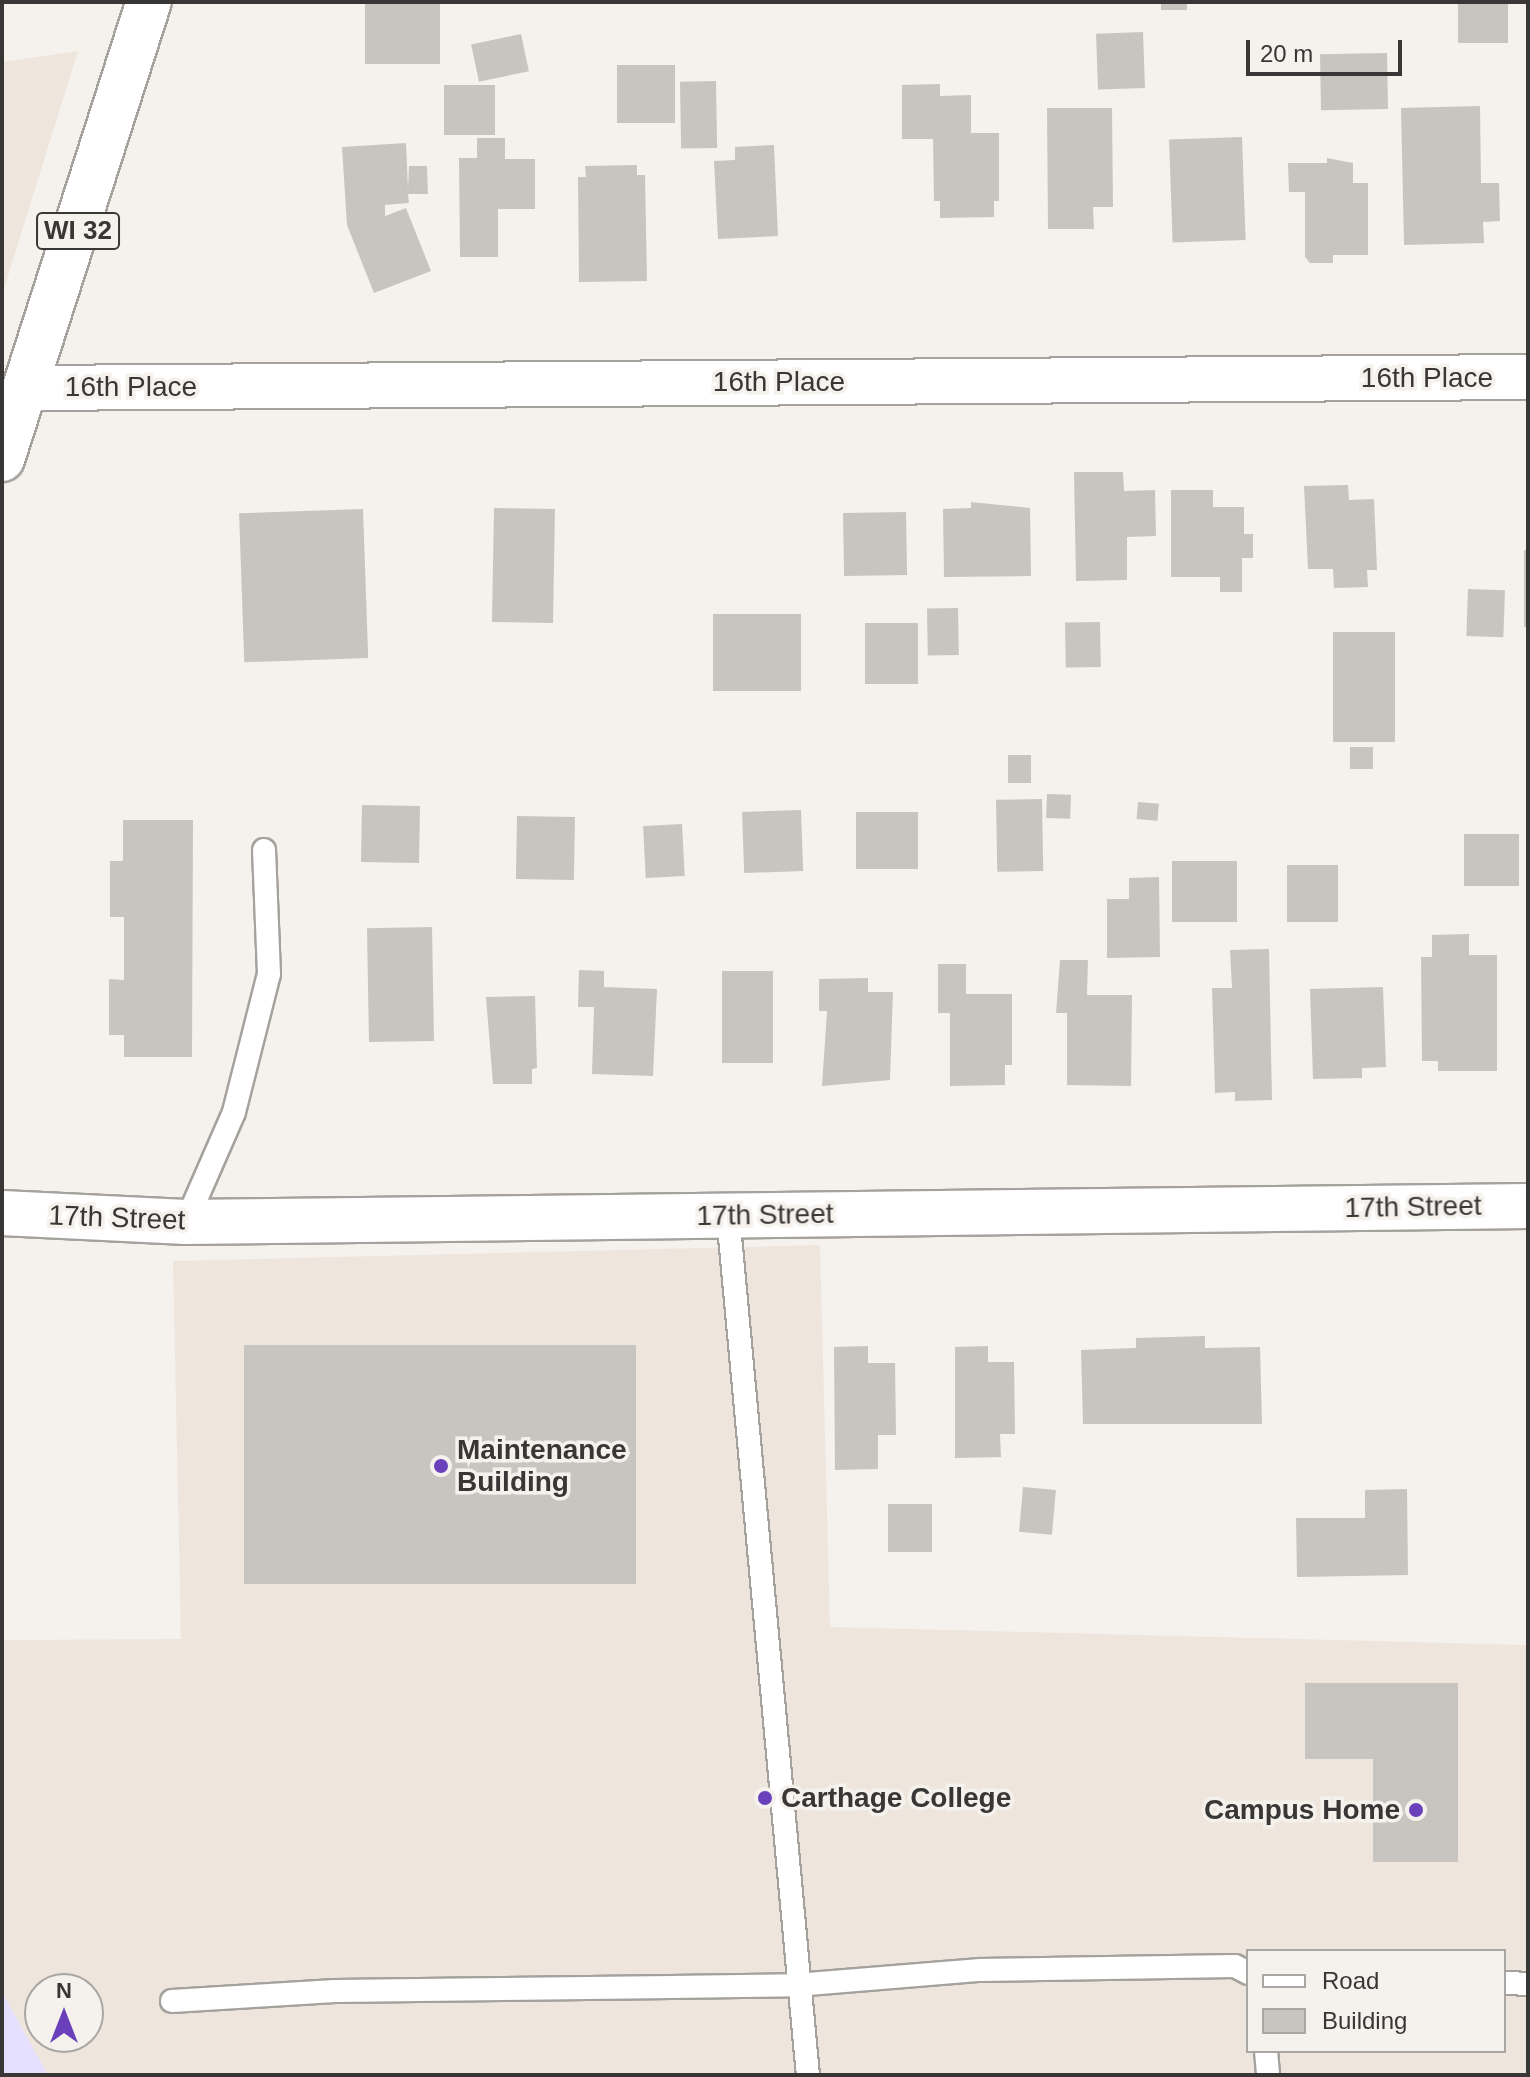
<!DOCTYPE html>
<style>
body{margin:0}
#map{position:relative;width:1530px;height:2077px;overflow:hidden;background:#f5f1ed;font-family:Arial,sans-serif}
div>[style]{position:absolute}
.built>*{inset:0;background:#eee6dc}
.green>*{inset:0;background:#e6e0ff}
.building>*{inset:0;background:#c8c5c1;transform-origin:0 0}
.roads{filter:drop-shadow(2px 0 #a5a29e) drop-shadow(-2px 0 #a5a29e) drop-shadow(0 2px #a5a29e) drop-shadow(0 -2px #a5a29e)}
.lane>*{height:22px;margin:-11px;padding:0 11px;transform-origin:11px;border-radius:11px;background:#fff}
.street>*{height:44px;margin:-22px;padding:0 22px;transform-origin:22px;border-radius:22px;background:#fff}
.primary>*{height:44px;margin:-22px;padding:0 22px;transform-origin:22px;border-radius:22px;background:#fff}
.dots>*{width:22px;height:22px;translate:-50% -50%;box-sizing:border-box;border:4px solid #f5f1ed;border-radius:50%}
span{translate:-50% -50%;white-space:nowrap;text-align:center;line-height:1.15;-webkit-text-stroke:7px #f5f1ed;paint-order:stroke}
.shield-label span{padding:2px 6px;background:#f5f1ed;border:2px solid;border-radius:6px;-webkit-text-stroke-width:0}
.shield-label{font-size:26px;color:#383736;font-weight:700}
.street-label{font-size:28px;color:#383736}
.poi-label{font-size:28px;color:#383736;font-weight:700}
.left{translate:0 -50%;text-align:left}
.right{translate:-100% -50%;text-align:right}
.frame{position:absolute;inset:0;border:4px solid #383736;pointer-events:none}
.legend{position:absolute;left:1246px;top:1949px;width:260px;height:104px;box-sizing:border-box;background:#f5f1ed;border:2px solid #a9a7a4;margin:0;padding:10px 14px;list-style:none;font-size:24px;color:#383736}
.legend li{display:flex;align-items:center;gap:16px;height:40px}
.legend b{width:40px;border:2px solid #a9a7a4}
.north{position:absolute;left:24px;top:1973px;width:80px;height:80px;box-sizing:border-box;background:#f5f1ed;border:2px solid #a9a7a4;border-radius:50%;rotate:0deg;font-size:22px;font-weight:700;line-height:32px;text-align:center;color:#383736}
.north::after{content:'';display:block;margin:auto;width:28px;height:36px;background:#6a41ba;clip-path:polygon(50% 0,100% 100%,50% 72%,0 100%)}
.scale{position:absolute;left:1246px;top:40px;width:156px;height:36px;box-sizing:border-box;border:4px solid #383736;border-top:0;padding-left:10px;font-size:24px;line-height:28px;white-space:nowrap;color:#383736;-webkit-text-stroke:6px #f5f1ed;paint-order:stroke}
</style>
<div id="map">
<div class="built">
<div style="clip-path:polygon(78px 51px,2px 295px,2px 62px)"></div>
<div style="clip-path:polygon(evenodd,820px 1245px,830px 1627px,1528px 1645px,1528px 2075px,2px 2075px,2px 1640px,181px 1639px,173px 1261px,820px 1245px,1248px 1951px,1504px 1951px,1504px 2051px,1248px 2051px,1248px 1951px,820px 1245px,40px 1989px,88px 1989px,88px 2037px,40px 2037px,40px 1989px)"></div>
</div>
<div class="green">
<div style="clip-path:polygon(2px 1992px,48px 2075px,2px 2075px)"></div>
</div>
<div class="building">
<div style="left:365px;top:2px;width:75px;height:62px"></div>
<div style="left:1161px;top:2px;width:26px;height:8px"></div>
<div style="left:1458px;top:2px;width:50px;height:41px"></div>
<div style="left:1143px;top:32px;width:56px;height:47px;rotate:88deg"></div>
<div style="left:521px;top:34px;width:38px;height:51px;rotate:78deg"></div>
<div style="left:1387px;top:53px;width:56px;height:67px;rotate:89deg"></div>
<div style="left:617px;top:65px;width:58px;height:58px"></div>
<div style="left:716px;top:81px;width:67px;height:36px;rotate:89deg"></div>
<div style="clip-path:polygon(940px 84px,940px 96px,971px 95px,971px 133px,999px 133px,999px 201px,994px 201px,994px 217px,940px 218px,940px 201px,934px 201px,933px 139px,902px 139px,902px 85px)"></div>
<div style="left:444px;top:85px;width:51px;height:50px"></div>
<div style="clip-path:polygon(1480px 106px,1481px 183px,1499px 183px,1500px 221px,1483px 222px,1484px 243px,1404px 245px,1401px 108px)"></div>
<div style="clip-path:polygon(1047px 108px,1112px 108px,1113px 207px,1093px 207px,1094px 229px,1048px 229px)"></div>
<div style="left:1242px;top:137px;width:103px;height:73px;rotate:88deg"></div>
<div style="clip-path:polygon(477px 138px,505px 138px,505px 159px,535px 159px,535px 209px,498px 209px,498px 257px,460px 257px,459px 158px,477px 158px)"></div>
<div style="clip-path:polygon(406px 143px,408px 189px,409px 166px,427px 166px,428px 194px,408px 194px,409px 203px,385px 205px,385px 216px,406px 208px,431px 271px,374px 293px,347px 225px,342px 147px)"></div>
<div style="clip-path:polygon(774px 145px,778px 236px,718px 239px,714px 161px,735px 160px,735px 147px)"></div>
<div style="clip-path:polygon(1327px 158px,1353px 163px,1353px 183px,1368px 183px,1368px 255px,1333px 255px,1333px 263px,1310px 263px,1305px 257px,1305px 192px,1289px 192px,1288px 163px,1327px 163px)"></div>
<div style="clip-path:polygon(637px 165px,637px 175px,645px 175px,647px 281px,579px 282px,578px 177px,586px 177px,585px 166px)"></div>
<div style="clip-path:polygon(1074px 472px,1123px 472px,1124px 491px,1155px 490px,1156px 536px,1127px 537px,1127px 580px,1076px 581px)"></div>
<div style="clip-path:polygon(1348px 485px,1349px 500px,1374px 499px,1377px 570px,1367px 570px,1368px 587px,1334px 588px,1333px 569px,1308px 569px,1304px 486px)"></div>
<div style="clip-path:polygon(1171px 490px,1213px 490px,1213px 507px,1244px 507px,1244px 534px,1253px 534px,1253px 558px,1242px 558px,1242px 592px,1220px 592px,1220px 577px,1171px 577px)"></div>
<div style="clip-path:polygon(971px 502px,1030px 508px,1031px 576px,944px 577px,943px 509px,971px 508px)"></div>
<div style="left:494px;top:508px;width:61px;height:114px;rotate:1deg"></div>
<div style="left:363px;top:509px;width:149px;height:124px;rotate:88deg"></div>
<div style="left:906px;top:512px;width:63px;height:63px;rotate:89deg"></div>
<div style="left:1524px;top:550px;width:4px;height:77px"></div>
<div style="left:1468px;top:589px;width:37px;height:47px;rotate:2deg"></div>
<div style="left:958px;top:608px;width:47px;height:31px;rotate:89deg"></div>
<div style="left:713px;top:614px;width:88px;height:77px"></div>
<div style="left:1100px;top:622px;width:45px;height:35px;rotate:89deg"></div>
<div style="left:865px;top:623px;width:53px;height:61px"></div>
<div style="left:1333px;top:632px;width:62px;height:110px"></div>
<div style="left:1350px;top:747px;width:23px;height:22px"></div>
<div style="left:1008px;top:755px;width:23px;height:28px"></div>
<div style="left:1047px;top:794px;width:24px;height:24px;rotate:2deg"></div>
<div style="left:1042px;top:799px;width:72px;height:46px;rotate:89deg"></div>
<div style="left:1138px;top:802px;width:21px;height:17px;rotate:5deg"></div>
<div style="left:362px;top:805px;width:58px;height:57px;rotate:1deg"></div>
<div style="left:801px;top:810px;width:61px;height:59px;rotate:88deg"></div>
<div style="left:856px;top:812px;width:62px;height:57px"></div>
<div style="left:517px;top:816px;width:58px;height:63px;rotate:1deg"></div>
<div style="clip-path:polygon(123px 820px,193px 820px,192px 1057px,124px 1057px,124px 1035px,109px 1035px,109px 979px,124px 980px,124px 917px,110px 917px,110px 861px,123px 861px)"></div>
<div style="left:682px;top:824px;width:52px;height:39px;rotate:87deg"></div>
<div style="left:1464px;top:834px;width:55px;height:52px"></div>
<div style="left:1237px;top:861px;width:61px;height:65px;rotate:90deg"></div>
<div style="left:1287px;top:865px;width:51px;height:57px"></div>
<div style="clip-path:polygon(1159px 877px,1160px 957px,1107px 958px,1107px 899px,1129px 899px,1129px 878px)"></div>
<div style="left:432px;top:927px;width:114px;height:65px;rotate:89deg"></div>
<div style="clip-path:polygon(1469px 934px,1469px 955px,1497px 955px,1497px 1071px,1438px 1071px,1438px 1061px,1422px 1061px,1421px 957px,1432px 957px,1432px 935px)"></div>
<div style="clip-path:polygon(1269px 949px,1272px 1100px,1235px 1101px,1235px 1092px,1215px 1093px,1212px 988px,1232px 988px,1230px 950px)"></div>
<div style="clip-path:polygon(1060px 960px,1088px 960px,1087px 995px,1132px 995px,1131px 1086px,1067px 1085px,1067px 1013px,1056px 1013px)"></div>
<div style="clip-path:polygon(938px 964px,966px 964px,966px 994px,1012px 994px,1012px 1065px,1005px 1065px,1005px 1085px,950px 1086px,950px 1013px,938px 1013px)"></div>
<div style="clip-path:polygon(579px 970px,604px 971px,604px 987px,657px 989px,653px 1076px,592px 1074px,594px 1007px,578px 1007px)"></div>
<div style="left:722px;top:971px;width:51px;height:92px"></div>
<div style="clip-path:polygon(868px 978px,868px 992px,893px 992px,890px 1080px,822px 1086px,827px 1011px,819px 1011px,819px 979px)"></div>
<div style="clip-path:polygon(1383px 987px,1386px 1067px,1362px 1068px,1362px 1078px,1313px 1079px,1310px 989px)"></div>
<div style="clip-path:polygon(535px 996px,537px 1068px,532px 1069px,532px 1084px,493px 1084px,486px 997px)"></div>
<div style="clip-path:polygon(1205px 1336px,1205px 1348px,1260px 1347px,1262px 1424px,1083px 1424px,1081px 1350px,1136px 1348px,1136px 1338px)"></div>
<div style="left:636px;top:1345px;width:239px;height:392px;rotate:90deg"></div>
<div style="clip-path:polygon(868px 1346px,868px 1363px,895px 1363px,896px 1435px,878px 1435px,878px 1469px,835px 1470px,834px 1347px)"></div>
<div style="clip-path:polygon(988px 1346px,988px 1362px,1014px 1362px,1015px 1434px,1000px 1434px,1001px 1457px,955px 1458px,955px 1347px)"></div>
<div style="left:1023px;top:1487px;width:33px;height:45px;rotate:5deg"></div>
<div style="clip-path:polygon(1407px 1489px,1408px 1575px,1297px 1577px,1296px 1518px,1365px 1518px,1365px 1490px)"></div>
<div style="left:888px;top:1504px;width:44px;height:48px"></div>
<div style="clip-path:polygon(1305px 1683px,1458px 1683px,1458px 1862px,1373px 1862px,1373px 1759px,1305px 1759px)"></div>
</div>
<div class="roads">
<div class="lane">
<div style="left:728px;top:1215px;width:864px;rotate:84.69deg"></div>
<div style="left:186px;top:1222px;width:120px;rotate:-66.4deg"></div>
<div style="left:234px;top:1112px;width:142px;rotate:-75.8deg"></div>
<div style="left:269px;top:974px;width:124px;rotate:-92.3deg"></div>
<div style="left:1504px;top:1983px;width:24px;rotate:2deg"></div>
<div style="left:172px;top:2001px;width:163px;rotate:-3.5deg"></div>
<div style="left:335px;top:1991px;width:461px;rotate:-0.7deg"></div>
<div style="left:796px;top:1985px;width:185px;rotate:-4.7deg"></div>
<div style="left:980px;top:1970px;width:255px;rotate:-0.9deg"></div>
<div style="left:1235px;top:1966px;width:15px;rotate:28deg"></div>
<div style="left:1266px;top:2051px;width:24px;rotate:85deg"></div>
</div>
<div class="street">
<div style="left:29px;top:388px;width:1499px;rotate:-0.42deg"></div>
<div style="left:2px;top:1213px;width:184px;rotate:2.8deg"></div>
<div style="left:186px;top:1222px;width:1342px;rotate:-0.68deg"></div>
</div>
<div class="primary">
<div style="left:2px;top:459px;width:480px;rotate:-72.2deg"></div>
</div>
</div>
<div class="dots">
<div style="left:441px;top:1466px;background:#6a41ba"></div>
<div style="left:765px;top:1798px;background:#6a41ba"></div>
<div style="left:1416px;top:1810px;background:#6a41ba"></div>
</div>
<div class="shield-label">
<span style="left:78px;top:231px">WI 32</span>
</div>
<div class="street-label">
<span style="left:1427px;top:378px">16th Place</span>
<span style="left:779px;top:382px">16th Place</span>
<span style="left:131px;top:387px">16th Place</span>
<span style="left:1413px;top:1207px;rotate:-1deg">17th Street</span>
<span style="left:765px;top:1215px;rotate:-1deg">17th Street</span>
<span style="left:117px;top:1218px;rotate:2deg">17th Street</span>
</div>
<div class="poi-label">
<span class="left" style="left:457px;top:1466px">Maintenance<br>Building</span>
<span class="left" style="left:781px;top:1798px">Carthage College</span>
<span class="right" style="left:1400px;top:1810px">Campus Home</span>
</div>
<div class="frame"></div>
<ul class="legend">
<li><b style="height:10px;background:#fff"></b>Road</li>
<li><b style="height:22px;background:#c8c5c1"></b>Building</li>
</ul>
<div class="north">N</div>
<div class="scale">20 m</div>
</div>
